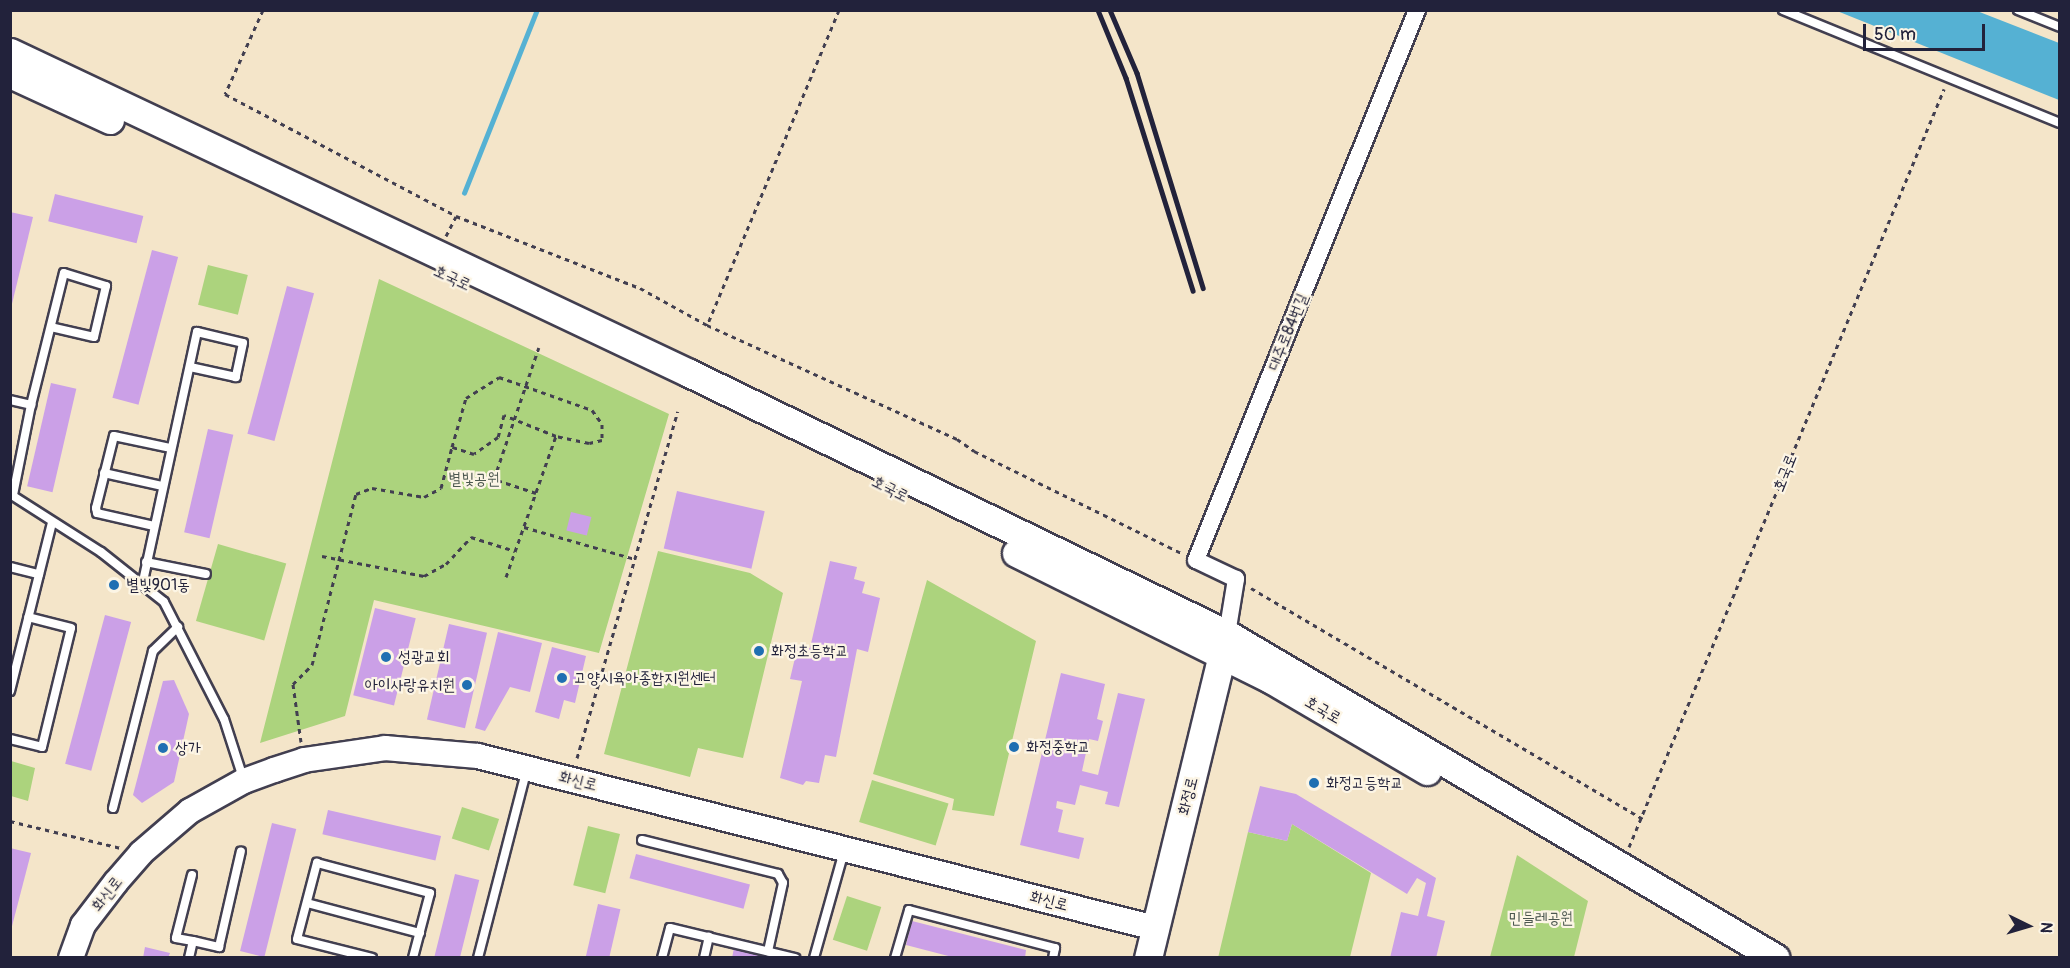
<!DOCTYPE html>
<meta charset="utf-8">
<style>
body{margin:0}
#map{position:relative;width:2070px;height:968px;overflow:hidden;background:#f4e5c9;font-family:Pangolin,"Poor Story",sans-serif}
div>[style]{position:absolute}
.green>*{inset:0;background:#acd37d;transform-origin:0 0}
.water>*{inset:0;background:#55b1d3}
.stream>*{height:4.5px;margin:-2.25px;padding:0 2.25px;transform-origin:2.25px;border-radius:2.25px;background:#55b1d3}
.building>*{inset:0;background:#cba0e7;transform-origin:0 0}
.path>*{height:3px;margin-top:-1.5px;transform-origin:0;background:repeating-linear-gradient(90deg,#423f50 0 4.5px,transparent 0 9px)}
.roads{filter:drop-shadow(2px 0 #423f50) drop-shadow(-2px 0 #423f50) drop-shadow(0 2px #423f50) drop-shadow(0 -2px #423f50)}
.lane>*{height:8px;margin:-4px;padding:0 4px;transform-origin:4px;border-radius:4px;background:#fff}
.street>*{height:16px;margin:-8px;padding:0 8px;transform-origin:8px;border-radius:8px;background:#fff}
.secondary>*{height:24px;margin:-12px;padding:0 12px;transform-origin:12px;border-radius:12px;background:#fff}
.primary>*{height:27px;margin:-13.5px;padding:0 13.5px;transform-origin:13.5px;border-radius:13.5px;background:#fff}
.rail>*{height:4.5px;margin:-2.25px;padding:0 2.25px;transform-origin:2.25px;border-radius:2.25px;background:#22223b}
.dots>*{width:16px;height:16px;translate:-50% -50%;box-sizing:border-box;border:3px solid #fcf5e5;border-radius:50%}
span{translate:-50% -50%;white-space:nowrap;text-align:center;line-height:1.15;-webkit-text-stroke:4.5px #fcf5e5;paint-order:stroke}
.street-label{font-size:16px;color:#22223b}
.park-label{font-size:16px;color:#4b574f}
.poi-label{font-size:16px;color:#22223b}
.left{translate:0 -50%;text-align:left}
.right{translate:-100% -50%;text-align:right}
.frame{position:absolute;inset:0;border:12px solid #22223b;pointer-events:none}
.north{position:absolute;left:1998px;top:896px;width:60px;height:60px;-webkit-text-stroke:4px #fcf5e5;paint-order:stroke;rotate:95deg;font-size:16px;font-weight:700;line-height:24px;text-align:center;color:#22223b}
.north::after{content:'';display:block;margin:auto;width:21px;height:27px;background:#22223b;clip-path:polygon(50% 0,100% 100%,50% 72%,0 100%)}
.scale{position:absolute;left:1863px;top:24px;width:122px;height:27px;box-sizing:border-box;border:3px solid #22223b;border-top:0;padding-left:8px;font-size:18px;line-height:21px;white-space:nowrap;color:#22223b;-webkit-text-stroke:4px #fcf5e5;paint-order:stroke}
</style>
<div id="map">
<div class="green">
<div style="left:208px;top:265px;width:41px;height:41px;rotate:14deg"></div>
<div style="clip-path:polygon(379px 279px,669px 414px,599px 653px,374px 600px,345px 716px,260px 743px)"></div>
<div style="left:218px;top:544px;width:71px;height:80px;rotate:16deg"></div>
<div style="clip-path:polygon(658px 551px,750px 573px,783px 593px,743px 758px,698px 748px,690px 777px,604px 754px)"></div>
<div style="clip-path:polygon(927px 580px,1036px 641px,994px 816px,952px 810px,954px 799px,873px 774px)"></div>
<div style="clip-path:polygon(11px 761px,35px 768px,28px 801px,11px 796px)"></div>
<div style="left:872px;top:780px;width:80px;height:44px;rotate:17deg"></div>
<div style="left:462px;top:807px;width:39px;height:33px;rotate:18deg"></div>
<div style="clip-path:polygon(1292px 824px,1371px 873px,1350px 957px,1218px 958px,1248px 832px,1287px 841px)"></div>
<div style="left:588px;top:826px;width:33px;height:61px;rotate:14deg"></div>
<div style="clip-path:polygon(1517px 855px,1588px 901px,1574px 957px,1490px 957px)"></div>
<div style="left:847px;top:896px;width:36px;height:46px;rotate:18deg"></div>
</div>
<div class="water">
<div style="clip-path:polygon(1837px 11px,1977px 11px,2059px 43px,2059px 100px)"></div>
</div>
<div class="stream">
<div style="left:464px;top:193px;width:197px;rotate:-68.3deg"></div>
</div>
<div class="building">
<div style="left:55px;top:194px;width:91px;height:28px;rotate:14deg"></div>
<div style="clip-path:polygon(10px 212px,33px 217px,11px 308px,10px 307px)"></div>
<div style="left:152px;top:250px;width:27px;height:153px;rotate:15deg"></div>
<div style="left:287px;top:286px;width:28px;height:153px;rotate:15deg"></div>
<div style="left:51px;top:383px;width:26px;height:106px;rotate:13deg"></div>
<div style="left:208px;top:429px;width:26px;height:106px;rotate:13deg"></div>
<div style="left:677px;top:491px;width:90px;height:59px;rotate:13deg"></div>
<div style="left:571px;top:512px;width:21px;height:19px;rotate:14deg"></div>
<div style="clip-path:polygon(830px 561px,857px 567px,854px 579px,865px 582px,862px 593px,880px 598px,868px 652px,857px 649px,836px 757px,825px 755px,819px 783px,806px 781px,803px 785px,780px 778px,802px 681px,790px 679px,798px 645px,810px 648px)"></div>
<div style="left:375px;top:608px;width:42px;height:90px;rotate:14deg"></div>
<div style="left:105px;top:615px;width:27px;height:154px;rotate:15deg"></div>
<div style="left:449px;top:624px;width:39px;height:98px;rotate:13deg"></div>
<div style="clip-path:polygon(498px 632px,542px 643px,530px 692px,510px 687px,485px 731px,475px 728px)"></div>
<div style="clip-path:polygon(552px 647px,586px 656px,575px 703px,564px 700px,559px 719px,535px 712px)"></div>
<div style="clip-path:polygon(1061px 673px,1105px 684px,1097px 719px,1103px 721px,1098px 741px,1089px 739px,1082px 771px,1098px 775px,1118px 693px,1145px 699px,1119px 807px,1105px 804px,1108px 792px,1080px 785px,1075px 805px,1057px 801px,1056px 808px,1063px 810px,1058px 832px,1084px 838px,1079px 859px,1020px 845px)"></div>
<div style="clip-path:polygon(174px 680px,189px 714px,174px 782px,142px 803px,133px 795px,163px 681px)"></div>
<div style="clip-path:polygon(1260px 786px,1296px 794px,1436px 878px,1427px 916px,1445px 921px,1436px 958px,1390px 958px,1401px 912px,1418px 916px,1426px 883px,1417px 878px,1407px 894px,1292px 824px,1287px 841px,1248px 832px)"></div>
<div style="left:328px;top:810px;width:116px;height:25px;rotate:13deg"></div>
<div style="left:272px;top:823px;width:25px;height:132px;rotate:14deg"></div>
<div style="clip-path:polygon(10px 848px,31px 853px,11px 930px,10px 930px)"></div>
<div style="left:636px;top:854px;width:118px;height:25px;rotate:15deg"></div>
<div style="left:455px;top:874px;width:25px;height:87px;rotate:14deg"></div>
<div style="left:598px;top:904px;width:23px;height:56px;rotate:13deg"></div>
<div style="clip-path:polygon(912px 921px,1026px 950px,1025px 958px,956px 958px,906px 945px)"></div>
<div style="clip-path:polygon(145px 947px,170px 953px,168px 958px,143px 958px)"></div>
<div style="clip-path:polygon(734px 948px,760px 954px,759px 958px,732px 958px)"></div>
</div>
<div class="path">
<div style="left:263px;top:10px;width:92px;rotate:114.3deg"></div>
<div style="left:225px;top:94px;width:261px;rotate:27.8deg"></div>
<div style="left:456px;top:216px;width:198px;rotate:21.4deg"></div>
<div style="left:640px;top:288px;width:77px;rotate:28.9deg"></div>
<div style="left:839px;top:10px;width:342px;rotate:112.7deg"></div>
<div style="left:707px;top:325px;width:275px;rotate:24.5deg"></div>
<div style="left:957px;top:439px;width:21px;rotate:35deg"></div>
<div style="left:974px;top:451px;width:231px;rotate:26.2deg"></div>
<div style="left:446px;top:236px;width:22px;rotate:-63deg"></div>
<div style="left:536px;top:493px;width:44px;rotate:-161.6deg"></div>
<div style="left:494px;top:479px;width:139px;rotate:-71.2deg"></div>
<div style="left:524px;top:527px;width:116px;rotate:16.1deg"></div>
<div style="left:322px;top:556px;width:104px;rotate:11.1deg"></div>
<div style="left:424px;top:576px;width:25px;rotate:-29deg"></div>
<div style="left:446px;top:564px;width:37px;rotate:-47deg"></div>
<div style="left:471px;top:537px;width:46px;rotate:17.7deg"></div>
<div style="left:506px;top:577px;width:150px;rotate:-70.5deg"></div>
<div style="left:1251px;top:588px;width:455px;rotate:30.5deg"></div>
<div style="left:301px;top:742px;width:59px;rotate:-97.9deg"></div>
<div style="left:293px;top:684px;width:27px;rotate:-45deg"></div>
<div style="left:312px;top:665px;width:177px;rotate:-75.6deg"></div>
<div style="left:356px;top:494px;width:17px;rotate:-21deg"></div>
<div style="left:372px;top:488px;width:53px;rotate:9.8deg"></div>
<div style="left:424px;top:497px;width:19px;rotate:-28deg"></div>
<div style="left:441px;top:488px;width:42px;rotate:-75deg"></div>
<div style="left:452px;top:447px;width:51px;rotate:-74.1deg"></div>
<div style="left:466px;top:398px;width:39px;rotate:-32deg"></div>
<div style="left:499px;top:377px;width:99px;rotate:19.5deg"></div>
<div style="left:592px;top:410px;width:17px;rotate:54deg"></div>
<div style="left:602px;top:424px;width:16px;rotate:90deg"></div>
<div style="left:602px;top:440px;width:13px;rotate:167deg"></div>
<div style="left:589px;top:443px;width:34px;rotate:-168deg"></div>
<div style="left:556px;top:436px;width:56px;rotate:-158deg"></div>
<div style="left:504px;top:415px;width:23px;rotate:105deg"></div>
<div style="left:498px;top:437px;width:29px;rotate:145deg"></div>
<div style="left:474px;top:454px;width:23px;rotate:-162deg"></div>
<div style="left:577px;top:758px;width:361px;rotate:-73.8deg"></div>
<div style="left:10px;top:821px;width:114px;rotate:13.7deg"></div>
<div style="left:1629px;top:847px;width:821px;rotate:-67.43deg"></div>
</div>
<div class="roads">
<div class="lane">
<div style="left:1783px;top:10px;width:299px;rotate:22.2deg"></div>
<div style="left:2018px;top:10px;width:45px;rotate:22deg"></div>
<div style="left:10px;top:400px;width:22px;rotate:13deg"></div>
<div style="left:104px;top:473px;width:59px;rotate:12.6deg"></div>
<div style="left:10px;top:494px;width:108px;rotate:32.5deg"></div>
<div style="left:101px;top:552px;width:80px;rotate:38.4deg"></div>
<div style="left:164px;top:602px;width:131px;rotate:62.9deg"></div>
<div style="left:224px;top:719px;width:62px;rotate:72.1deg"></div>
<div style="left:13px;top:495px;width:92px;rotate:-78.7deg"></div>
<div style="left:31px;top:405px;width:136px;rotate:-76deg"></div>
<div style="left:64px;top:273px;width:44px;rotate:17.2deg"></div>
<div style="left:106px;top:286px;width:52px;rotate:103.2deg"></div>
<div style="left:94px;top:337px;width:44px;rotate:-166.9deg"></div>
<div style="left:154px;top:526px;width:58px;rotate:-167.2deg"></div>
<div style="left:97px;top:513px;width:5px;rotate:-101deg"></div>
<div style="left:96px;top:508px;width:74px;rotate:-76deg"></div>
<div style="left:114px;top:436px;width:57px;rotate:12.1deg"></div>
<div style="left:146px;top:562px;width:61px;rotate:11.3deg"></div>
<div style="left:10px;top:567px;width:30px;rotate:14deg"></div>
<div style="left:142px;top:586px;width:260px;rotate:-77.8deg"></div>
<div style="left:197px;top:332px;width:47px;rotate:13.4deg"></div>
<div style="left:243px;top:343px;width:35px;rotate:102deg"></div>
<div style="left:236px;top:377px;width:47px;rotate:-167.7deg"></div>
<div style="left:10px;top:691px;width:174px;rotate:-76deg"></div>
<div style="left:10px;top:739px;width:33px;rotate:14deg"></div>
<div style="left:42px;top:747px;width:122px;rotate:-76.3deg"></div>
<div style="left:71px;top:628px;width:44px;rotate:-165.7deg"></div>
<div style="left:113px;top:808px;width:162px;rotate:-75.7deg"></div>
<div style="left:153px;top:651px;width:35px;rotate:-44deg"></div>
<div style="left:642px;top:840px;width:140px;rotate:14deg"></div>
<div style="left:778px;top:874px;width:10px;rotate:61deg"></div>
<div style="left:783px;top:883px;width:70px;rotate:102.4deg"></div>
<div style="left:192px;top:875px;width:65px;rotate:104.3deg"></div>
<div style="left:176px;top:938px;width:17px;rotate:10deg"></div>
<div style="left:307px;top:903px;width:117px;rotate:14.9deg"></div>
<div style="left:189px;top:958px;width:17px;rotate:-77deg"></div>
<div style="left:193px;top:941px;width:27px;rotate:13deg"></div>
<div style="left:219px;top:947px;width:98px;rotate:-77.1deg"></div>
<div style="left:372px;top:958px;width:77px;rotate:-165.8deg"></div>
<div style="left:297px;top:939px;width:79px;rotate:-75.3deg"></div>
<div style="left:317px;top:863px;width:117px;rotate:14.9deg"></div>
<div style="left:430px;top:893px;width:67px;rotate:104.7deg"></div>
<div style="left:478px;top:958px;width:195px;rotate:-75.5deg"></div>
<div style="left:662px;top:958px;width:31px;rotate:-75deg"></div>
<div style="left:670px;top:928px;width:129px;rotate:13.5deg"></div>
<div style="left:704px;top:958px;width:22px;rotate:-77deg"></div>
<div style="left:814px;top:958px;width:111px;rotate:-74.3deg"></div>
<div style="left:895px;top:958px;width:50px;rotate:-73.7deg"></div>
<div style="left:909px;top:910px;width:151px;rotate:14.6deg"></div>
<div style="left:1055px;top:948px;width:10px;rotate:101deg"></div>
</div>
<div class="street">
<div style="left:1227px;top:634px;width:56px;rotate:-80.7deg"></div>
<div style="left:1236px;top:579px;width:44px;rotate:-154.6deg"></div>
<div style="left:1196px;top:560px;width:593px;rotate:-68.11deg"></div>
</div>
<div class="secondary">
<div style="left:71px;top:958px;width:35px;rotate:-70deg"></div>
<div style="left:83px;top:925px;width:54px;rotate:-52.5deg"></div>
<div style="left:116px;top:882px;width:38px;rotate:-49deg"></div>
<div style="left:141px;top:853px;width:65px;rotate:-40.6deg"></div>
<div style="left:190px;top:811px;width:62px;rotate:-29.1deg"></div>
<div style="left:244px;top:781px;width:32px;rotate:-20deg"></div>
<div style="left:274px;top:770px;width:32px;rotate:-18deg"></div>
<div style="left:304px;top:760px;width:82px;rotate:-8.4deg"></div>
<div style="left:385px;top:748px;width:93px;rotate:4.9deg"></div>
<div style="left:478px;top:756px;width:699px;rotate:14.26deg"></div>
</div>
<div class="primary">
<div style="left:10px;top:52px;width:751px;rotate:25.3deg"></div>
<div style="left:689px;top:373px;width:598px;rotate:25.88deg"></div>
<div style="left:1227px;top:634px;width:637px;rotate:30.55deg"></div>
<div style="left:10px;top:74px;width:110px;rotate:24.7deg"></div>
<div style="left:1016px;top:553px;width:284px;rotate:26.4deg"></div>
<div style="left:1270px;top:679px;width:182px;rotate:30.4deg"></div>
<div style="left:1148px;top:958px;width:328px;rotate:-76.3deg"></div>
</div>
</div>
<div class="rail">
<div style="left:1098px;top:10px;width:74px;rotate:67.6deg"></div>
<div style="left:1126px;top:78px;width:223px;rotate:72.5deg"></div>
<div style="left:1110px;top:10px;width:69px;rotate:66.8deg"></div>
<div style="left:1137px;top:73px;width:225px;rotate:72.9deg"></div>
</div>
<div class="dots">
<div style="left:114px;top:585px;background:#1f6fb2"></div>
<div style="left:759px;top:651px;background:#1f6fb2"></div>
<div style="left:386px;top:657px;background:#1f6fb2"></div>
<div style="left:562px;top:678px;background:#1f6fb2"></div>
<div style="left:467px;top:685px;background:#1f6fb2"></div>
<div style="left:1014px;top:747px;background:#1f6fb2"></div>
<div style="left:163px;top:748px;background:#1f6fb2"></div>
<div style="left:1314px;top:783px;background:#1f6fb2"></div>
</div>
<div class="street-label">
<span style="left:452px;top:278px;rotate:25deg">호국로</span>
<span style="left:1288px;top:332px;rotate:-68deg">대주로84번길</span>
<span style="left:1785px;top:473px;rotate:-68deg">호국로</span>
<span style="left:890px;top:489px;rotate:27deg">호국로</span>
<span style="left:1323px;top:710px;rotate:30deg">호국로</span>
<span style="left:578px;top:781px;rotate:14deg">화신로</span>
<span style="left:1188px;top:796px;rotate:-76deg">화정로</span>
<span style="left:107px;top:894px;rotate:-52deg">화신로</span>
<span style="left:1049px;top:901px;rotate:14deg">화신로</span>
</div>
<div class="park-label">
<span style="left:474px;top:479px">별빛공원</span>
<span style="left:1541px;top:918px">민들레공원</span>
</div>
<div class="poi-label">
<span class="left" style="left:126px;top:585px">별빛901동</span>
<span class="left" style="left:771px;top:651px">화정초등학교</span>
<span class="left" style="left:398px;top:657px">성광교회</span>
<span class="left" style="left:574px;top:678px">고양시육아종합지원센터</span>
<span class="right" style="left:455px;top:685px">아이사랑유치원</span>
<span class="left" style="left:1026px;top:747px">화정중학교</span>
<span class="left" style="left:175px;top:748px">상가</span>
<span class="left" style="left:1326px;top:783px">화정고등학교</span>
</div>
<div class="frame"></div>
<div class="north">N</div>
<div class="scale">50 m</div>
</div>
